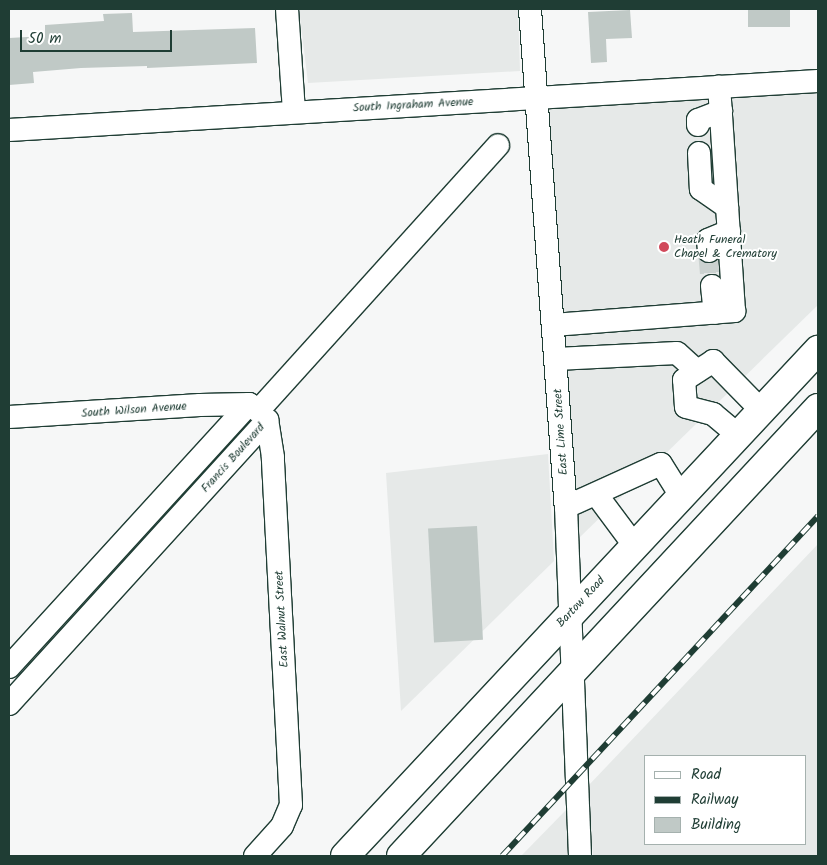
<!DOCTYPE html>
<style>
body{margin:0}
#map{position:relative;width:827px;height:865px;overflow:hidden;background:#f6f7f7;font-family:Kalam,sans-serif}
div>[style]{position:absolute}
.built>*{inset:0;background:#e6e9e8}
.building>*{inset:0;background:#c0c9c6;transform-origin:0 0}
.minor-tunnel>*{height:22px;margin-top:-11px;transform-origin:0;background:repeating-linear-gradient(90deg,#cbd2d0 0 22px,transparent 0 33px)}
.roads{filter:drop-shadow(1px 0 #1f3d34) drop-shadow(-1px 0 #1f3d34) drop-shadow(0 1px #1f3d34) drop-shadow(0 -1px #1f3d34)}
.minor>*{height:22px;margin:-11px;padding:0 11px;transform-origin:11px;border-radius:11px;background:#fff}
.major>*{height:28px;margin:-14px;padding:0 14px;transform-origin:14px;border-radius:14px;background:#fff}
.rail>*{height:5.5px;margin-top:-2.75px;transform-origin:0;background:repeating-linear-gradient(90deg,#fff 0 11px,#1f3d34 0 22px);box-sizing:border-box;border-block:1px solid #1f3d34}
.dots>*{width:14px;height:14px;translate:-50% -50%;box-sizing:border-box;border:2px solid #fff;border-radius:50%}
span{translate:-50% -50%;white-space:nowrap;text-align:center;line-height:1.15;-webkit-text-stroke:4px #fff;paint-order:stroke}
.street-label{font-size:12px;color:#1f3d34}
.poi-label{font-size:12px;color:#1f3d34}
.left{translate:0 -50%;text-align:left}
.frame{position:absolute;inset:0;border:10px solid #1f3d34;pointer-events:none}
.legend{position:absolute;left:644px;top:755px;width:162px;height:90px;box-sizing:border-box;background:#fff;border:1px solid #a5b1ae;margin:0;padding:6px 9px;list-style:none;font-size:15px;color:#1f3d34}
.legend li{display:flex;align-items:center;gap:10px;height:25px}
.legend b{width:25px;border:1px solid #a5b1ae}
.scale{position:absolute;left:20px;top:30px;width:152px;height:22px;box-sizing:border-box;border:2px solid #1f3d34;border-top:0;padding-left:6px;font-size:15px;line-height:18px;white-space:nowrap;color:#1f3d34;-webkit-text-stroke:4px #fff;paint-order:stroke}
</style>
<div id="map">
<div class="built">
<div style="clip-path:polygon(299px 9px,518px 9px,520px 71px,308px 83px)"></div>
<div style="clip-path:polygon(818px 91px,818px 305px,577px 540px,549px 107px)"></div>
<div style="clip-path:polygon(548px 454px,554px 561px,401px 711px,386px 473px)"></div>
<div style="clip-path:polygon(evenodd,818px 544px,818px 856px,593px 856px,588px 786px,818px 544px,646px 756px,806px 756px,806px 844px,646px 844px,646px 756px)"></div>
<div style="clip-path:polygon(566px 810px,569px 856px,521px 856px)"></div>
</div>
<div class="building">
<div style="left:748px;top:9px;width:42px;height:18px"></div>
<div style="clip-path:polygon(630px 10px,632px 38px,606px 39px,607px 62px,591px 63px,588px 12px)"></div>
<div style="clip-path:polygon(132px 13px,133px 32px,255px 28px,257px 63px,147px 68px,147px 66px,81px 68px,33px 72px,34px 83px,9px 85px,9px 38px,45px 36px,45px 25px,104px 21px,103px 14px)"></div>
<div style="left:477px;top:526px;width:114px;height:49px;rotate:87deg"></div>
</div>
<div class="minor-tunnel">
<div style="left:709px;top:251px;width:35px;rotate:85deg"></div>
</div>
<div class="roads">
<div class="minor">
<div style="left:287px;top:9px;width:103px;rotate:86.1deg"></div>
<div style="left:530px;top:9px;width:499px;rotate:85.9deg"></div>
<div style="left:566px;top:507px;width:349px;rotate:87.7deg"></div>
<div style="left:698px;top:125px;width:5px;rotate:-90deg"></div>
<div style="left:698px;top:120px;width:25px;rotate:-21deg"></div>
<div style="left:9px;top:130px;width:810px;rotate:-3.47deg"></div>
<div style="left:699px;top:153px;width:36px;rotate:87deg"></div>
<div style="left:701px;top:189px;width:32px;rotate:35deg"></div>
<div style="left:709px;top:251px;width:11px;rotate:-95deg"></div>
<div style="left:708px;top:240px;width:23px;rotate:-23deg"></div>
<div style="left:712px;top:286px;width:27px;rotate:84deg"></div>
<div style="left:553px;top:325px;width:182px;rotate:-4.4deg"></div>
<div style="left:734px;top:311px;width:225px;rotate:-93.8deg"></div>
<div style="left:556px;top:359px;width:121px;rotate:-2.8deg"></div>
<div style="left:677px;top:353px;width:27px;rotate:42deg"></div>
<div style="left:258px;top:411px;width:358px;rotate:-47.9deg"></div>
<div style="left:9px;top:417px;width:191px;rotate:-3.6deg"></div>
<div style="left:200px;top:405px;width:49px;rotate:-1.2deg"></div>
<div style="left:249px;top:404px;width:9px;rotate:36deg"></div>
<div style="left:738px;top:435px;width:33px;rotate:-140deg"></div>
<div style="left:713px;top:414px;width:28px;rotate:-165deg"></div>
<div style="left:686px;top:407px;width:27px;rotate:-94deg"></div>
<div style="left:684px;top:380px;width:35px;rotate:-33deg"></div>
<div style="left:713px;top:361px;width:69px;rotate:45.6deg"></div>
<div style="left:596px;top:494px;width:64px;rotate:53.3deg"></div>
<div style="left:566px;top:507px;width:104px;rotate:-24.4deg"></div>
<div style="left:661px;top:464px;width:38px;rotate:58deg"></div>
<div style="left:9px;top:667px;width:356px;rotate:-47.6deg"></div>
<div style="left:9px;top:704px;width:384px;rotate:-47.7deg"></div>
<div style="left:255px;top:856px;width:40px;rotate:-48deg"></div>
<div style="left:282px;top:826px;width:23px;rotate:-67deg"></div>
<div style="left:291px;top:805px;width:348px;rotate:-93deg"></div>
<div style="left:273px;top:457px;width:37px;rotate:-99deg"></div>
</div>
<div class="major">
<div style="left:345px;top:856px;width:693px;rotate:-46.93deg"></div>
<div style="left:401px;top:856px;width:612px;rotate:-47.05deg"></div>
</div>
</div>
<div class="rail">
<div style="left:502px;top:856px;width:464px;rotate:-47.1deg"></div>
</div>
<div class="dots">
<div style="left:664px;top:247px;background:#d1495b"></div>
</div>
<div class="street-label">
<span style="left:413px;top:105px;rotate:-3deg">South Ingraham Avenue</span>
<span style="left:134px;top:410px;rotate:-4deg">South Wilson Avenue</span>
<span style="left:561px;top:432px;rotate:-94deg">East Lime Street</span>
<span style="left:233px;top:458px;rotate:-48deg">Francis Boulevard</span>
<span style="left:581px;top:602px;rotate:-47deg">Bartow Road</span>
<span style="left:282px;top:619px;rotate:-93deg">East Walnut Street</span>
</div>
<div class="poi-label">
<span class="left" style="left:674px;top:247px">Heath Funeral<br>Chapel &amp; Crematory</span>
</div>
<div class="frame"></div>
<ul class="legend">
<li><b style="height:6px;background:#fff"></b>Road</li>
<li><b style="height:6px;background:#1f3d34"></b>Railway</li>
<li><b style="height:14px;background:#c0c9c6"></b>Building</li>
</ul>
<div class="scale">50 m</div>
</div>
